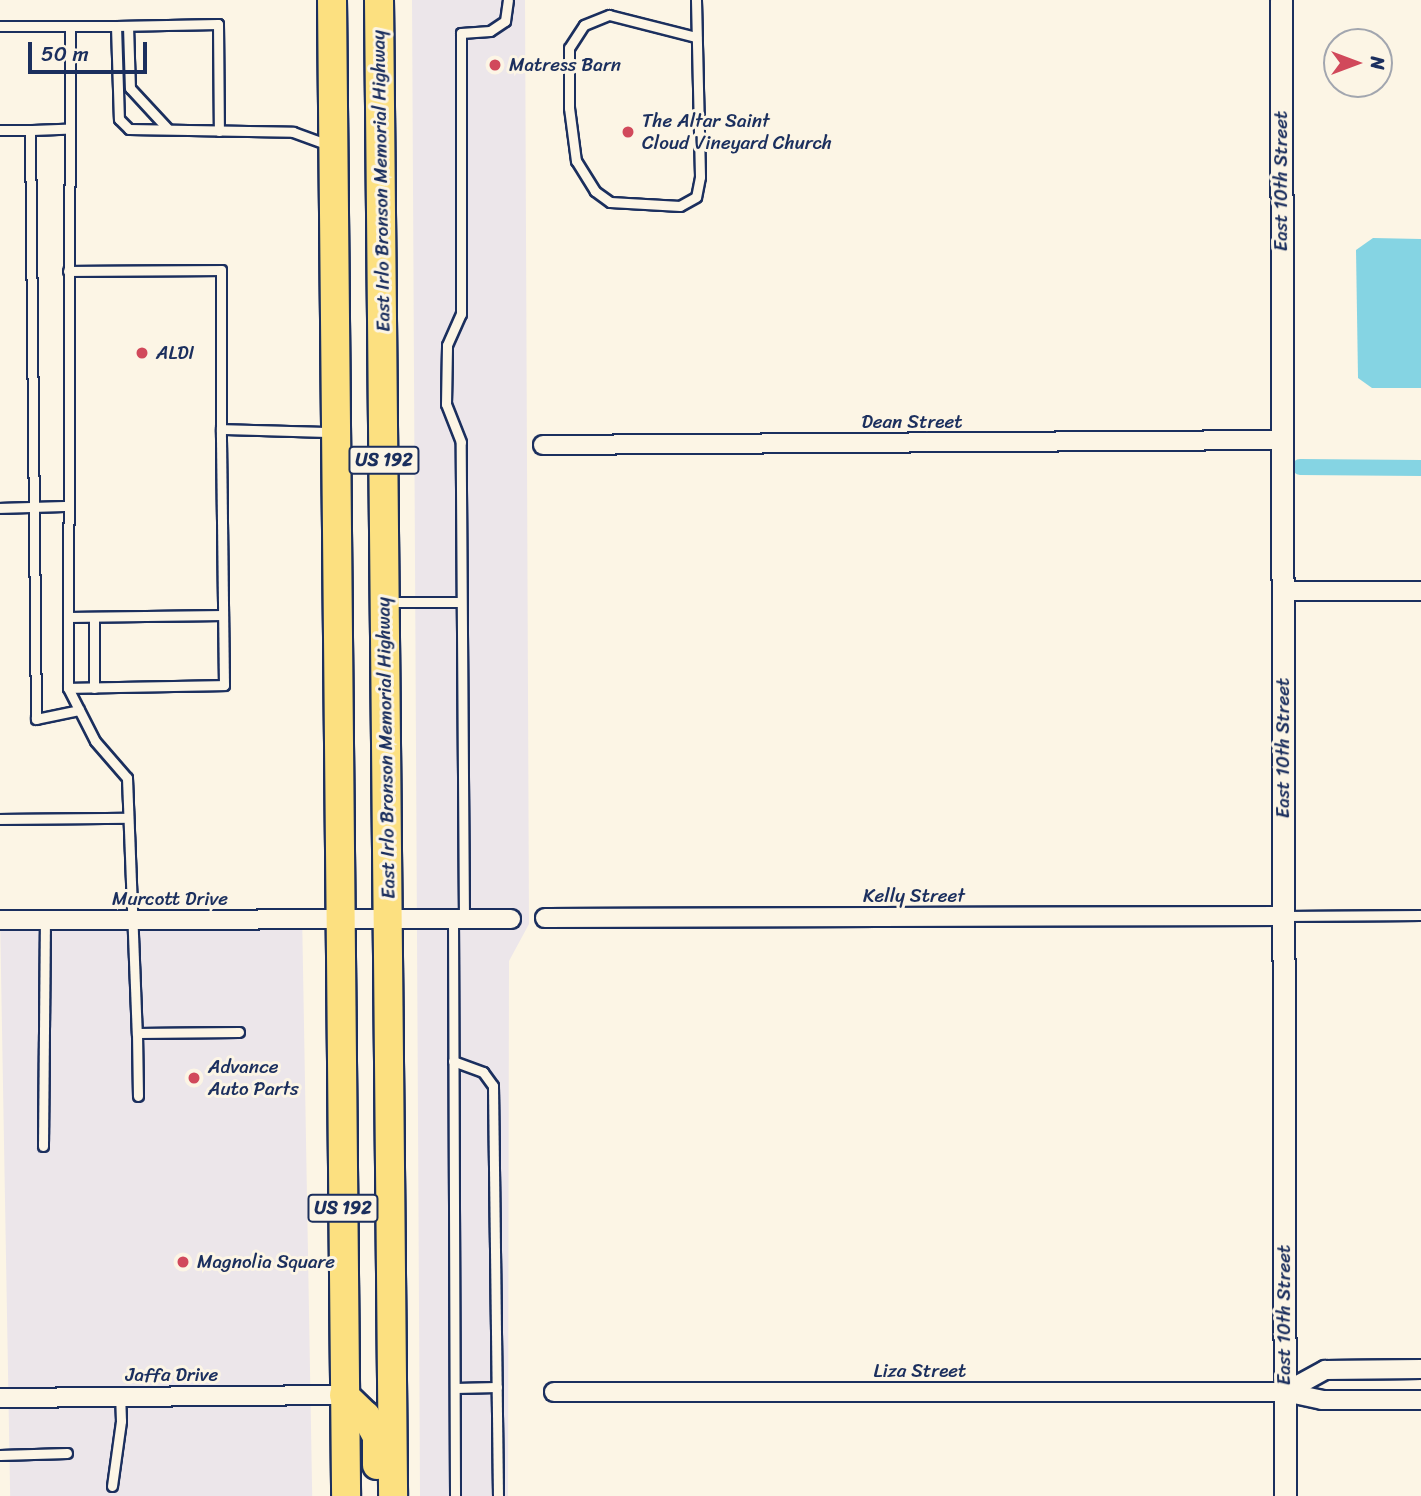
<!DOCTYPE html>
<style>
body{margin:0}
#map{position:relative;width:1421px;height:1496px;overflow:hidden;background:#fcf5e5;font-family:Sriracha,sans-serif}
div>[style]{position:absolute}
.built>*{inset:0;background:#ece6ea;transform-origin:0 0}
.water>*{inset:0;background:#85d4e3}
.canal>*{height:16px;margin:-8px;padding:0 8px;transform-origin:8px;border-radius:8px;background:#85d4e3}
.roads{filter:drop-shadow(2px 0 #1b2f5e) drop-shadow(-2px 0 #1b2f5e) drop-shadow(0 2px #1b2f5e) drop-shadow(0 -2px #1b2f5e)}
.service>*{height:9px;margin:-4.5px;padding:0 4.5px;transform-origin:4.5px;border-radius:4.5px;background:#fcf5e5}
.minor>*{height:18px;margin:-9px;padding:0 9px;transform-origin:9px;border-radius:9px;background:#fcf5e5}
.tertiary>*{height:21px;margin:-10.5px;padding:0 10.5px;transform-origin:10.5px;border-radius:10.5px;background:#fcf5e5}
.trunk>*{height:28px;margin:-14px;padding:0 14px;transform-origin:14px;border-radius:14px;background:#fce080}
.dots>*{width:19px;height:19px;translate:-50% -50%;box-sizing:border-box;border:4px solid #fcf5e5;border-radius:50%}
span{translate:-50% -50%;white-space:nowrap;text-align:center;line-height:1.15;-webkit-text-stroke:6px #fcf5e5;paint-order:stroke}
.shield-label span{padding:2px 5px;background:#fcf5e5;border:2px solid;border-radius:5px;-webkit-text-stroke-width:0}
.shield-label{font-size:18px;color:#1b2f5e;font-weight:700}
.poi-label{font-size:19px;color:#1b2f5e}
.left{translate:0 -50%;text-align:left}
.street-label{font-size:19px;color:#1b2f5e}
.north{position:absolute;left:1323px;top:28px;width:70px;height:70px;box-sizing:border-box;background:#fcf5e5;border:2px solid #a2a6af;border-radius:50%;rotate:90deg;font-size:19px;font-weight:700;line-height:28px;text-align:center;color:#1b2f5e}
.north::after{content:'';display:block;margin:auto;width:24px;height:32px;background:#d1495b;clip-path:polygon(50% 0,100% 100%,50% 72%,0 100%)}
.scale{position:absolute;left:28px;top:42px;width:119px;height:32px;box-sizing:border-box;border:4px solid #1b2f5e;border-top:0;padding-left:9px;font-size:21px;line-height:24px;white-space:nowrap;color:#1b2f5e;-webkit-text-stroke:5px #fcf5e5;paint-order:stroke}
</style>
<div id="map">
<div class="built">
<div style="clip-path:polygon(412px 0,525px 0,529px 924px,509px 961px,508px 1496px,420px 1496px)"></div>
<div style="left:302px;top:911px;width:585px;height:302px;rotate:89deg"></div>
</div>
<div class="water">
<div style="clip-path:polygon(1373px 238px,1421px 239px,1421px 388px,1372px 388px,1358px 378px,1356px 250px)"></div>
</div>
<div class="canal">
<div style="left:1300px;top:467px;width:121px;rotate:0.5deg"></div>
</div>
<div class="roads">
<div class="service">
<div style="left:696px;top:0;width:177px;rotate:88.7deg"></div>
<div style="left:700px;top:177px;width:20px;rotate:101deg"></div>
<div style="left:696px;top:197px;width:18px;rotate:151deg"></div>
<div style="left:680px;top:206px;width:70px;rotate:-176.7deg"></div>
<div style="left:610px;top:202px;width:19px;rotate:-144deg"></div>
<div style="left:595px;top:191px;width:36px;rotate:-122deg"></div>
<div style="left:576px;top:161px;width:53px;rotate:-97.5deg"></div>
<div style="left:569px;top:108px;width:60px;rotate:-90deg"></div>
<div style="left:569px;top:48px;width:27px;rotate:-57deg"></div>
<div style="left:584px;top:25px;width:27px;rotate:-22deg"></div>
<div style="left:609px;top:15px;width:90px;rotate:14.2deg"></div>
<div style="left:0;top:26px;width:116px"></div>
<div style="left:116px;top:26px;width:93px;rotate:88.2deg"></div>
<div style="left:119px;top:119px;width:14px;rotate:45deg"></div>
<div style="left:129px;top:129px;width:164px;rotate:1deg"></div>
<div style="left:293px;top:132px;width:38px;rotate:20deg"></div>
<div style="left:70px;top:26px;width:662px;rotate:90.17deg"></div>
<div style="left:68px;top:688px;width:59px;rotate:63deg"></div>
<div style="left:95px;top:741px;width:49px;rotate:49.1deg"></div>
<div style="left:127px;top:778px;width:255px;rotate:87.8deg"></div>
<div style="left:137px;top:1033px;width:102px;rotate:-0.6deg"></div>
<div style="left:116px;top:26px;width:102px;rotate:-1.1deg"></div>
<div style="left:218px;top:24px;width:107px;rotate:89.5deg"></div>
<div style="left:128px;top:26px;width:62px;rotate:88.2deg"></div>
<div style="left:130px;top:88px;width:56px;rotate:47.2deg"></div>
<div style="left:0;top:130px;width:30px"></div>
<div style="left:30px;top:130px;width:589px;rotate:89.42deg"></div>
<div style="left:36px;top:719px;width:44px;rotate:-11.8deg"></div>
<div style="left:30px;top:130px;width:37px;rotate:-2deg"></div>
<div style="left:68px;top:271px;width:153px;rotate:-0.4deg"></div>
<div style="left:221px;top:270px;width:159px;rotate:90deg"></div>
<div style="left:221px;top:429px;width:110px;rotate:1.6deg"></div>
<div style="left:0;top:508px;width:68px;rotate:-1.7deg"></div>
<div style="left:388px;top:602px;width:72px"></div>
<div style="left:68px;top:617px;width:155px;rotate:-0.7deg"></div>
<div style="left:94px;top:617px;width:71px;rotate:90deg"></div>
<div style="left:68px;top:688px;width:156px;rotate:-1.1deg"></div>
<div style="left:224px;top:685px;width:256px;rotate:-90.7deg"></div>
<div style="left:0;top:819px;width:127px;rotate:-0.5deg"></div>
<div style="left:1285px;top:916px;width:136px;rotate:-0.4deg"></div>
<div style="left:453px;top:919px;width:577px;rotate:89.8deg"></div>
<div style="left:464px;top:919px;width:477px;rotate:-90.4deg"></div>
<div style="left:461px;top:442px;width:41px;rotate:-111.5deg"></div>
<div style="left:446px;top:404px;width:59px;rotate:-89deg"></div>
<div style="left:447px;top:345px;width:34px;rotate:-66deg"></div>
<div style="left:461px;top:314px;width:281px;rotate:-90deg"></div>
<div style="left:461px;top:33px;width:29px;rotate:-4deg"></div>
<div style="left:490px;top:31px;width:18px;rotate:-34deg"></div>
<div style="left:505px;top:21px;width:21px;rotate:-82deg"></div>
<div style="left:137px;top:1033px;width:63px;rotate:89.1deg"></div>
<div style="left:453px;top:1061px;width:32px;rotate:20deg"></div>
<div style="left:483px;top:1072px;width:17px;rotate:54deg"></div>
<div style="left:493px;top:1086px;width:410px;rotate:89.3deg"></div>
<div style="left:43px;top:1146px;width:226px;rotate:-89.5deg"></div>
<div style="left:455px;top:1388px;width:42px;rotate:-1.4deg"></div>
<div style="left:0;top:1455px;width:67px;rotate:-1.7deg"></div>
<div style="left:112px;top:1486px;width:66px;rotate:-82.1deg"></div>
<div style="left:121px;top:1421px;width:24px;rotate:-92deg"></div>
</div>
<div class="minor">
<div style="left:543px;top:445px;width:739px;rotate:-0.39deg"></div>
<div style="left:1283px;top:591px;width:138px"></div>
<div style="left:545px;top:918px;width:738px;rotate:-0.16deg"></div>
<div style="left:0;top:920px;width:511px;rotate:-0.11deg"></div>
<div style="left:554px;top:1392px;width:731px"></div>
<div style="left:1285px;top:1392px;width:38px;rotate:12deg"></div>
<div style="left:1322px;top:1400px;width:99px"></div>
<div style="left:1285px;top:1392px;width:46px;rotate:-28.8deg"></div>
<div style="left:1325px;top:1370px;width:96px;rotate:-0.6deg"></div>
<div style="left:0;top:1398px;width:344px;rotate:-0.5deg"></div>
</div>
<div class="tertiary">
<div style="left:1281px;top:0;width:1496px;rotate:89.85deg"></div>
</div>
<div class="trunk">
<div style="left:332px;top:0;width:1496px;rotate:89.46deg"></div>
<div style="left:379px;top:0;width:1496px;rotate:89.46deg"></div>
<div style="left:344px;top:1395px;width:30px;rotate:44deg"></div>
<div style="left:366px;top:1416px;width:24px;rotate:62deg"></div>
<div style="left:377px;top:1437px;width:28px;rotate:90deg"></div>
</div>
</div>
<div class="dots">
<div style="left:495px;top:65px;background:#d1495b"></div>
<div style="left:628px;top:132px;background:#d1495b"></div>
<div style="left:142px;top:353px;background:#d1495b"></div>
<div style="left:194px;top:1078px;background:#d1495b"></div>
<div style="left:183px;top:1262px;background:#d1495b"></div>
</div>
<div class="shield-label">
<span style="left:384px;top:460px">US 192</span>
<span style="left:343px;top:1208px">US 192</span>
</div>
<div class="poi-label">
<span class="left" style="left:509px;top:65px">Matress Barn</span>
<span class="left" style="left:642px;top:132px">The Altar Saint<br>Cloud Vineyard Church</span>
<span class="left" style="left:156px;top:353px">ALDI</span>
<span class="left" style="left:208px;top:1078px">Advance<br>Auto Parts</span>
<span class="left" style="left:197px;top:1262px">Magnolia Square</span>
</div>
<div class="street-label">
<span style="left:381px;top:181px;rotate:-91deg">East Irlo Bronson Memorial Highway</span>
<span style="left:1281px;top:181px;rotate:-90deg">East 10th Street</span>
<span style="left:912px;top:422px">Dean Street</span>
<span style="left:386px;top:748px;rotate:-91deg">East Irlo Bronson Memorial Highway</span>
<span style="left:1283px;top:748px;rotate:-90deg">East 10th Street</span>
<span style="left:914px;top:896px">Kelly Street</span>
<span style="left:170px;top:899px">Murcott Drive</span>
<span style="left:1284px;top:1315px;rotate:-90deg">East 10th Street</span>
<span style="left:920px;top:1371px">Liza Street</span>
<span style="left:172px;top:1375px">Jaffa Drive</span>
</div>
<div class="north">N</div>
<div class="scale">50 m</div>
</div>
